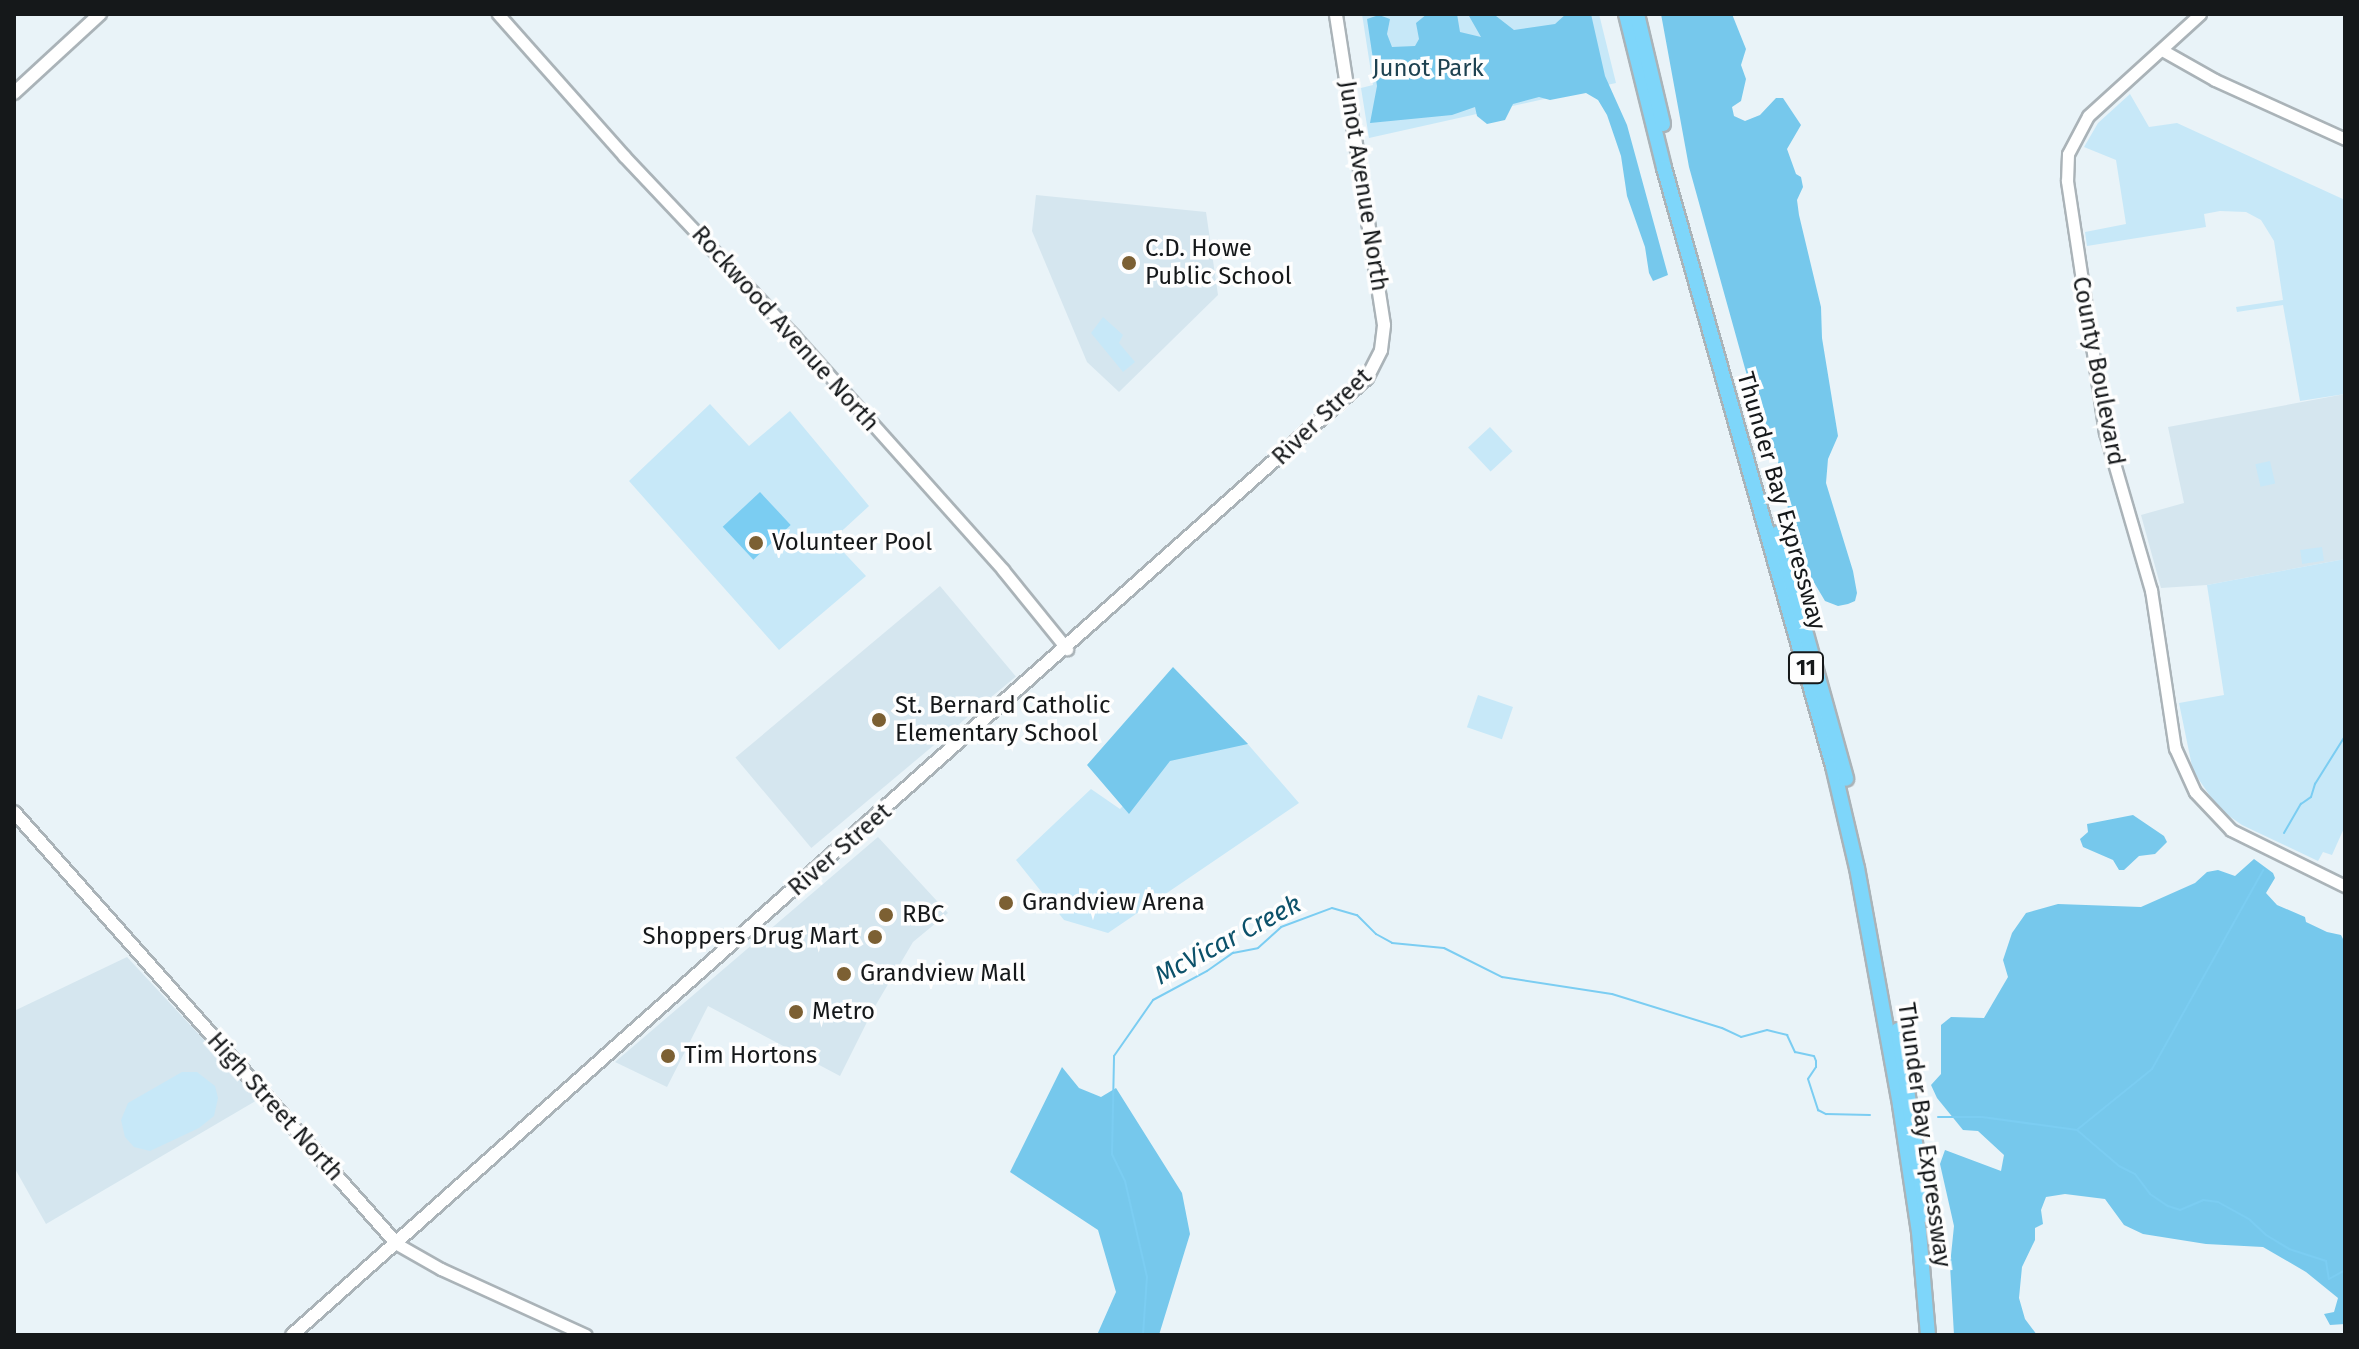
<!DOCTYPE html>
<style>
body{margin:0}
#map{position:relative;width:2359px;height:1349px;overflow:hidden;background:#e9f3f8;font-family:"Fira Sans",sans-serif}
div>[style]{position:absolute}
.built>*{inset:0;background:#d5e6ef;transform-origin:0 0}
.green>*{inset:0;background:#c7e8f8;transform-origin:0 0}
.forest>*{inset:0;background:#76c8ec}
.water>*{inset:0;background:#7bcdf2;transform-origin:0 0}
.stream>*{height:2px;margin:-1px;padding:0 1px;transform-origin:1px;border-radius:1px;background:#7bcdf2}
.roads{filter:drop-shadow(2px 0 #aab3b8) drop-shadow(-2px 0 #aab3b8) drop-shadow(0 2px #aab3b8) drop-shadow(0 -2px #aab3b8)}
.tertiary>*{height:11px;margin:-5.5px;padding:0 5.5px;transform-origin:5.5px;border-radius:5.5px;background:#fff}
.secondary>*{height:12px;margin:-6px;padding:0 6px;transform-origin:6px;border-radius:6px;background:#fff}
.trunk>*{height:14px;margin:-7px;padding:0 7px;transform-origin:7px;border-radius:7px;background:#7ed6fa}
.dots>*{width:22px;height:22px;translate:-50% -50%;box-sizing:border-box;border:4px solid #fefefe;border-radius:50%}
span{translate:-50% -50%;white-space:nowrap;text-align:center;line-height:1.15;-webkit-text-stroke:7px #fefefe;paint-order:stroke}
.shield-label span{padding:2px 6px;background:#fefefe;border:2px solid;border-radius:6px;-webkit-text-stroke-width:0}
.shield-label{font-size:22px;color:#15181a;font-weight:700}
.park-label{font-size:24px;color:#1d4251}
.street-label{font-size:24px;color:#15181a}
.poi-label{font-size:24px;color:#15181a}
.left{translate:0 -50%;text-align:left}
.right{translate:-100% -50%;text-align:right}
.water-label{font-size:26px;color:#0c516a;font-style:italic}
.frame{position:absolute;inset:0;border:16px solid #15181a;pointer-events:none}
</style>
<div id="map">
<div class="built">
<div style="clip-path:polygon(1036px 195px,1206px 212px,1218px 295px,1119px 392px,1087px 362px,1032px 231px)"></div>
<div style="clip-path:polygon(2345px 394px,2345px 559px,2207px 585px,2161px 588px,2141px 515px,2184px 503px,2168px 427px)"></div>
<div style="left:940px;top:586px;width:118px;height:267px;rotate:50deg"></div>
<div style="clip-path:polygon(878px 837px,948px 913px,913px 942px,874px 1008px,840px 1076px,708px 1006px,667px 1087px,615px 1062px)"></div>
<div style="clip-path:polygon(127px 957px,259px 1099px,46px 1224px,14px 1167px,14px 1011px)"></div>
</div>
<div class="green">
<div style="clip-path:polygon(1362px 14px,1599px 14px,1616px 83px,1369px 138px,1361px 88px,1373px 85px)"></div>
<div style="clip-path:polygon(2130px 94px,2149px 127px,2177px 123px,2345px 200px,2345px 394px,2300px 401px,2283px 305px,2237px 312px,2236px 307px,2283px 300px,2274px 241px,2261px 220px,2246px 212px,2220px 211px,2204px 214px,2206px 227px,2087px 246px,2085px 232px,2126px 224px,2116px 160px,2084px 147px,2098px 123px)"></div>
<div style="clip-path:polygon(1103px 317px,1123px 335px,1119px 343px,1135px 362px,1123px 372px,1091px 333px)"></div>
<div style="clip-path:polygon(710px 404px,749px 446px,790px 411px,869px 506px,832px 540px,866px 576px,779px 650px,629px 481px)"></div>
<div style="left:1490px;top:427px;width:33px;height:30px;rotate:47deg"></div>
<div style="left:2270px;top:461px;width:23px;height:15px;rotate:77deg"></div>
<div style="left:2322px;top:547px;width:14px;height:22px;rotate:82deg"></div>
<div style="clip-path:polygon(2345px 559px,2345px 826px,2332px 855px,2323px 852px,2318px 861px,2242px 825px,2219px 809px,2193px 771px,2179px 703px,2224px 695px,2207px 585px)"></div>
<div style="left:1478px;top:695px;width:37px;height:34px;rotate:19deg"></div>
<div style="clip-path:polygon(1246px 742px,1299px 803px,1108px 933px,1064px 920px,1016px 860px,1091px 789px,1120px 809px,1169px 758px)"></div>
<div style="clip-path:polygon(182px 1072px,197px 1072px,215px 1086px,218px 1098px,214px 1116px,199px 1128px,150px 1151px,134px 1147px,125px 1137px,121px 1120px,128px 1103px)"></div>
</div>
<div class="forest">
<div style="clip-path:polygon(1427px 14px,1457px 14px,1460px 32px,1481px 37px,1469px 16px,1496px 16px,1514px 30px,1555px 24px,1566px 14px,1591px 14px,1605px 76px,1627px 125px,1668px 275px,1653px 281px,1649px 273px,1645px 247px,1627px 196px,1621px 156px,1607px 115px,1598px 100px,1586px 93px,1550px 100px,1539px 97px,1513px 104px,1505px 120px,1487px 124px,1477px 116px,1475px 107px,1452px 115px,1370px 123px,1377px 86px,1367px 19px,1379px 15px,1390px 19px,1387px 34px,1392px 47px,1415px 46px,1419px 39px,1416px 23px)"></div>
<div style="clip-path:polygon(1661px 14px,1732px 14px,1746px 49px,1741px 65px,1746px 79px,1741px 101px,1732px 107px,1734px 116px,1745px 121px,1760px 115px,1776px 98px,1783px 98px,1801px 125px,1787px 149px,1796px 174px,1801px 177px,1803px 187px,1797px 200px,1799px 215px,1821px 307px,1822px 338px,1838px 436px,1828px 459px,1826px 483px,1853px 571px,1857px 593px,1855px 601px,1848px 604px,1838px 606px,1825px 601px,1799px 557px,1790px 531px,1786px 490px,1769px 431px,1751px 390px,1689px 167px)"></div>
<div style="clip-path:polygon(1173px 667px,1248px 744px,1170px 761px,1129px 814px,1087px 765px)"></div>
<div style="clip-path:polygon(2133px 815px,2164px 836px,2167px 842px,2155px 854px,2139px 856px,2124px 870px,2119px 870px,2113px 860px,2083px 847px,2080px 839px,2088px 832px,2087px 824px)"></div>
<div style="clip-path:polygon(2254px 859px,2273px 873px,2275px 878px,2266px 893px,2277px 905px,2305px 917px,2306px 922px,2327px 932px,2341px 935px,2345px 943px,2345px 1324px,2330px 1325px,2324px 1314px,2334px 1312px,2338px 1298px,2306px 1272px,2263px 1247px,2206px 1244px,2143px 1234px,2124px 1225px,2105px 1199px,2065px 1194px,2046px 1197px,2041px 1210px,2043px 1224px,2035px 1228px,2035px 1240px,2022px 1267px,2019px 1298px,2025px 1319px,2037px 1335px,1954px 1335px,1950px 1265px,1954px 1226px,1940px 1164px,1945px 1150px,2001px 1171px,2004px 1155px,1978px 1131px,1963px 1130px,1937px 1098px,1931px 1085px,1941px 1074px,1941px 1025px,1951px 1017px,1984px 1018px,2008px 977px,2003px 960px,2012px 933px,2026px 913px,2058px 904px,2141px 907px,2195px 883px,2207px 872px,2218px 870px,2235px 876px)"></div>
<div style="clip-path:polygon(1062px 1067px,1079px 1088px,1101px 1097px,1116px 1088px,1182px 1193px,1190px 1234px,1159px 1335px,1097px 1335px,1116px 1292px,1098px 1230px,1010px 1172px)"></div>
</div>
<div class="water">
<div style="left:760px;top:492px;width:45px;height:51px;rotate:47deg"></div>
</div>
<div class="stream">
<div style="left:2284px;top:833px;width:34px;rotate:-60deg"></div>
<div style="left:2301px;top:804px;width:12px;rotate:-35deg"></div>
<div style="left:2311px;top:797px;width:14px;rotate:-73deg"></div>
<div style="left:2315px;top:784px;width:57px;rotate:-58deg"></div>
<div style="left:1938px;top:1117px;width:44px"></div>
<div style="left:1982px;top:1117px;width:96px;rotate:7.8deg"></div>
<div style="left:2077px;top:1130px;width:55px;rotate:40.6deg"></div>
<div style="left:2119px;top:1166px;width:18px;rotate:27deg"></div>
<div style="left:2135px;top:1174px;width:25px;rotate:53deg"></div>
<div style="left:2150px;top:1194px;width:22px;rotate:34deg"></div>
<div style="left:2168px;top:1206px;width:13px;rotate:18deg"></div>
<div style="left:2180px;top:1210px;width:25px;rotate:-23deg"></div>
<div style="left:2203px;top:1200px;width:15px;rotate:8deg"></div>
<div style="left:2218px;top:1202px;width:37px;rotate:29deg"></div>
<div style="left:2250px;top:1220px;width:22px;rotate:43deg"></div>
<div style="left:2266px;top:1235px;width:27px;rotate:31deg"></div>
<div style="left:2289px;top:1249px;width:39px;rotate:18deg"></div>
<div style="left:2326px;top:1261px;width:18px;rotate:81deg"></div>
<div style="left:2329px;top:1279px;width:18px;rotate:-29deg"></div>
<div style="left:2078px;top:1129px;width:95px;rotate:-39deg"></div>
<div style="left:2152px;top:1069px;width:228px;rotate:-60.8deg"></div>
<div style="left:1143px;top:1335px;width:58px;rotate:-86.1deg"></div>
<div style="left:1147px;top:1277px;width:98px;rotate:-102.9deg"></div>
<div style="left:1125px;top:1181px;width:30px;rotate:-116deg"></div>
<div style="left:1112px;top:1154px;width:98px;rotate:-88.8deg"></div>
<div style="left:1114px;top:1056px;width:68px;rotate:-55.1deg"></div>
<div style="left:1153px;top:1000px;width:61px;rotate:-28.2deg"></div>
<div style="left:1207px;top:971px;width:32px;rotate:-35deg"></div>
<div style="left:1233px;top:953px;width:25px;rotate:-11deg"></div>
<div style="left:1258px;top:948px;width:31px;rotate:-42deg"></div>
<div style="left:1281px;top:927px;width:54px;rotate:-20.4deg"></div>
<div style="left:1332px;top:908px;width:26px;rotate:16deg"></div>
<div style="left:1357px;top:915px;width:27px;rotate:45deg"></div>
<div style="left:1376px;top:934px;width:18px;rotate:29deg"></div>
<div style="left:1392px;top:943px;width:52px;rotate:5.5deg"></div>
<div style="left:1444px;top:948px;width:65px;rotate:26.6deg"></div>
<div style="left:1502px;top:977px;width:111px;rotate:8.8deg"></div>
<div style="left:1612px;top:994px;width:115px;rotate:17.2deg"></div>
<div style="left:1722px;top:1028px;width:21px;rotate:25deg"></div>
<div style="left:1741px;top:1037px;width:27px;rotate:-15deg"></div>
<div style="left:1767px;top:1030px;width:21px;rotate:14deg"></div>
<div style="left:1787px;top:1035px;width:19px;rotate:65deg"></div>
<div style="left:1795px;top:1052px;width:19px;rotate:12deg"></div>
<div style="left:1814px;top:1056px;width:5px;rotate:68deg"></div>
<div style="left:1816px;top:1061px;width:6px;rotate:90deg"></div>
<div style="left:1816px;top:1067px;width:14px;rotate:124deg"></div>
<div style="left:1808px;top:1079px;width:33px;rotate:72deg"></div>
<div style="left:1818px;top:1110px;width:9px;rotate:27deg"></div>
<div style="left:1826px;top:1114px;width:44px;rotate:1.3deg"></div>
</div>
<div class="roads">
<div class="tertiary">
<div style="left:498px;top:14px;width:190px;rotate:48.4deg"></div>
<div style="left:624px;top:156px;width:248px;rotate:46.6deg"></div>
<div style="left:794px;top:336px;width:314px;rotate:48.2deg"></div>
<div style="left:1003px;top:570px;width:102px;rotate:51deg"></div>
<div style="left:2200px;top:14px;width:151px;rotate:137.7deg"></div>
<div style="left:2088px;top:116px;width:43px;rotate:117.8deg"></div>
<div style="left:2068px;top:154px;width:27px;rotate:92deg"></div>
<div style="left:2067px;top:181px;width:254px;rotate:81.4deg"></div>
<div style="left:2105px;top:432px;width:165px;rotate:73.8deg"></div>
<div style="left:2151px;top:590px;width:160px;rotate:81.4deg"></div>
<div style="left:2175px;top:748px;width:48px;rotate:65.6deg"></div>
<div style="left:2195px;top:792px;width:52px;rotate:46.5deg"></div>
<div style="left:2231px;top:830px;width:127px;rotate:26.2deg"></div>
<div style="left:2162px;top:50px;width:61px;rotate:29.5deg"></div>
<div style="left:2215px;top:80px;width:143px;rotate:24.4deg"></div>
<div style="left:397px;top:1244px;width:51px;rotate:29.6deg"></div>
<div style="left:441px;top:1269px;width:159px;rotate:24.5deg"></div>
</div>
<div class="secondary">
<div style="left:14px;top:93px;width:117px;rotate:-42.6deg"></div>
<div style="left:14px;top:812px;width:577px;rotate:48.44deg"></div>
<div style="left:292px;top:1335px;width:1439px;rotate:-41.68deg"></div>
<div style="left:1367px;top:378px;width:31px;rotate:-63deg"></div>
<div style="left:1381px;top:350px;width:25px;rotate:-83deg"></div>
<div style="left:1384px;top:325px;width:315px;rotate:-98.8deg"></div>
</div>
<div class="trunk">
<div style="left:1626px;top:14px;width:159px;rotate:76.1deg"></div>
<div style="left:1664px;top:168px;width:621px;rotate:74.22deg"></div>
<div style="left:1833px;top:766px;width:105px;rotate:76.8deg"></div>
<div style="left:1857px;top:868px;width:241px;rotate:79.7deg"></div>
<div style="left:1900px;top:1105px;width:128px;rotate:81.5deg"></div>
<div style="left:1919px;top:1232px;width:103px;rotate:85deg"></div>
<div style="left:1637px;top:14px;width:113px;rotate:76.7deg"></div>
<div style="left:1778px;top:533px;width:255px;rotate:74.5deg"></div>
<div style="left:1898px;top:1030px;width:187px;rotate:81.4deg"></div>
</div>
</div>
<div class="dots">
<div style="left:1129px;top:263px;background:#7c6033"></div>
<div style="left:756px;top:543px;background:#7c6033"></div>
<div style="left:879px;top:720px;background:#7c6033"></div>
<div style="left:1006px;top:903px;background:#7c6033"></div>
<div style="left:886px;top:915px;background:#7c6033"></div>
<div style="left:875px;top:937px;background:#7c6033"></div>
<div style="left:844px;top:974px;background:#7c6033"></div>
<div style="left:796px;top:1012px;background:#7c6033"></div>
<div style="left:668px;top:1056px;background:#7c6033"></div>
</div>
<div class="shield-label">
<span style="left:1806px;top:668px">11</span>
</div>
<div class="park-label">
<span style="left:1428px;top:69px">Junot Park</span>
</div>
<div class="street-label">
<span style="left:1363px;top:186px;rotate:81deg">Junot Avenue North</span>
<span style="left:785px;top:329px;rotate:48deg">Rockwood Avenue North</span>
<span style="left:2098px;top:371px;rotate:79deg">County Boulevard</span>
<span style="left:1322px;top:417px;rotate:-44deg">River Street</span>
<span style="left:1781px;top:501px;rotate:74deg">Thunder Bay Expressway</span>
<span style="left:840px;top:850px;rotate:-41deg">River Street</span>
<span style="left:275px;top:1107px;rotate:48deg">High Street North</span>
<span style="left:1924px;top:1135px;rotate:82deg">Thunder Bay Expressway</span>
</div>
<div class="poi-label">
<span class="left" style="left:1145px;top:263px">C.D. Howe<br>Public School</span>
<span class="left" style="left:772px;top:543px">Volunteer Pool</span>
<span class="left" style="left:895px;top:720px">St. Bernard Catholic<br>Elementary School</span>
<span class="left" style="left:1022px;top:903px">Grandview Arena</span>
<span class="left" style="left:902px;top:915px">RBC</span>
<span class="right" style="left:859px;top:937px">Shoppers Drug Mart</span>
<span class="left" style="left:860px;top:974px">Grandview Mall</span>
<span class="left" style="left:812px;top:1012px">Metro</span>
<span class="left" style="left:684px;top:1056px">Tim Hortons</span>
</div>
<div class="water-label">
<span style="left:1228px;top:940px;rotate:-28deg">McVicar Creek</span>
</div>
<div class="frame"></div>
</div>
